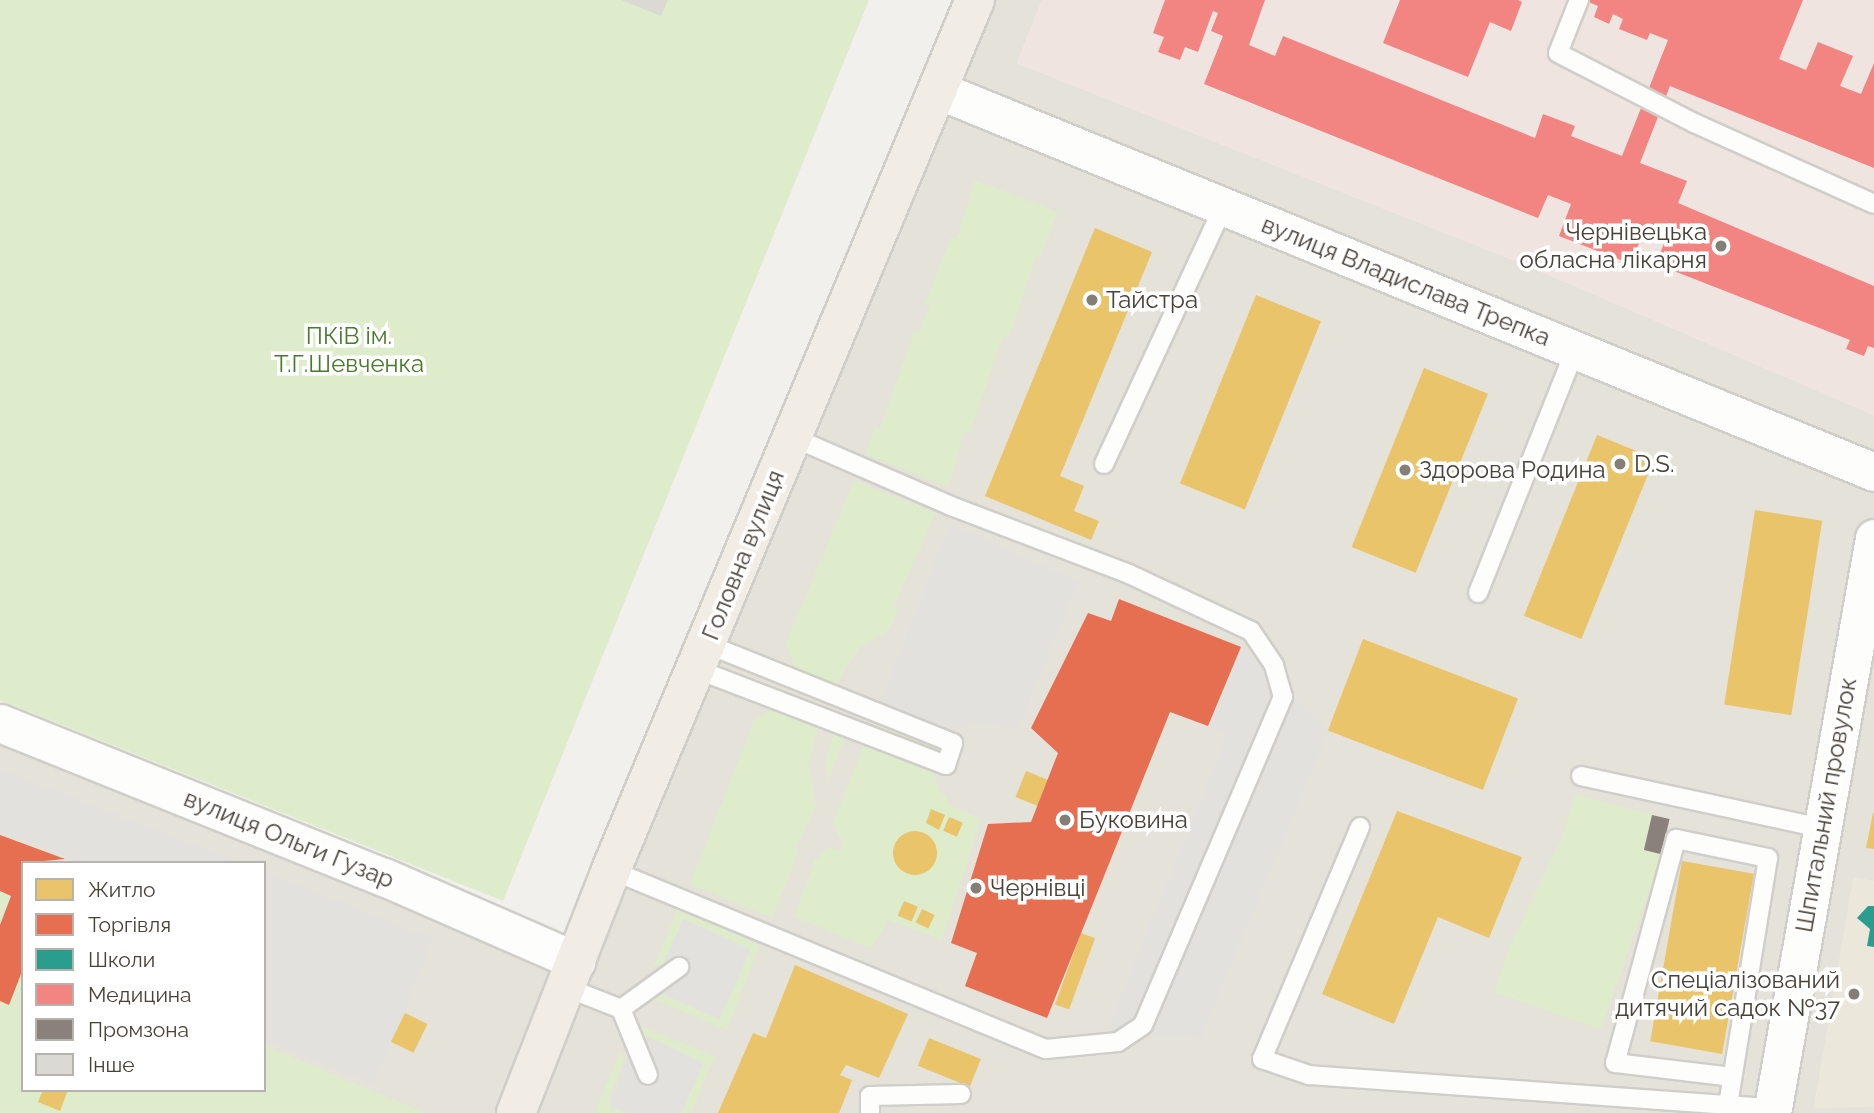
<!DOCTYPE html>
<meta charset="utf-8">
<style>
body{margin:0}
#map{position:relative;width:1874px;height:1113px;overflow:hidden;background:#f1f0ec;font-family:Raleway,sans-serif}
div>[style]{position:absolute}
.residential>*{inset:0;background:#e5e2d9}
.education>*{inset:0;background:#ece7db}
.medical>*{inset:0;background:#f0e4e0}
.green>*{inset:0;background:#deeccc;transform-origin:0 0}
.parking>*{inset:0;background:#e3e1dd;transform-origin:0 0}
.homes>*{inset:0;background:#e9c46a;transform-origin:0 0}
.round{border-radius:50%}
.shops>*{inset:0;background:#e76f51}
.schools>*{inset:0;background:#2a9d8f}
.health>*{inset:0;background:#f28482}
.industry>*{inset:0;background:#8a817c;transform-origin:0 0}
.building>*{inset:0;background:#dbd9d4}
.roads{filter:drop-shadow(2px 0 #cfcec9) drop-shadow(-2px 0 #cfcec9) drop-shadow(0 2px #cfcec9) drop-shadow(0 -2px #cfcec9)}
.service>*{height:18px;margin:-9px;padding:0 9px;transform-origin:9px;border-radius:9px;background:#fdfdfc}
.minor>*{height:37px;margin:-18.5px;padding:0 18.5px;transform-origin:18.5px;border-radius:18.5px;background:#fdfdfc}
.primary>*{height:38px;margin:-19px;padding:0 19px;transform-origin:19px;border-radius:19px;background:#f2ede4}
.dots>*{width:19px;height:19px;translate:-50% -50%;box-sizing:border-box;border:4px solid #fff;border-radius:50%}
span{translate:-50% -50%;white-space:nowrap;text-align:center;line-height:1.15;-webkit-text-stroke:7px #fff;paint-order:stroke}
.poi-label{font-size:24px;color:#484237}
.right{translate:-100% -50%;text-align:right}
.left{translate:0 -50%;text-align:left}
.street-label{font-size:24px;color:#484237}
.park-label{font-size:24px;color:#477b29}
.legend{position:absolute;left:21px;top:861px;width:245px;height:231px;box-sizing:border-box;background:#fff;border:2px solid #b6b3af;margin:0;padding:9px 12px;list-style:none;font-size:21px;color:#484237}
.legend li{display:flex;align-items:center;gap:14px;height:35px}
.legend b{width:35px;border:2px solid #b6b3af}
</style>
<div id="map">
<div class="residential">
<div style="clip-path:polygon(evenodd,978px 0,1042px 0,1017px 63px,1526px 265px,1874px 415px,1874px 881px,1854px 878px,1814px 1107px,1874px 1107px,1874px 1113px,0 1113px,0 726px,576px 962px,978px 0,23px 863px,264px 863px,264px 1090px,23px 1090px,23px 863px)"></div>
</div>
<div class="education">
<div style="clip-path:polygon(1853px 878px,1874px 881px,1874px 1107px,1814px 1108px)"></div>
</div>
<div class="medical">
<div style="clip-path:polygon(1042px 0,1874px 0,1874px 415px,1526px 265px,1017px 63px)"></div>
</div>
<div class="green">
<div style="clip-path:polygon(0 0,869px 0,503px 901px,0 700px)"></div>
<div style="clip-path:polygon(975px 180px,1058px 212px,1040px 257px,1036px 256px,1009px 338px,1003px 336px,970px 433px,965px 431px,948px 487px,865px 454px,875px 428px,880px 429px,914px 331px,919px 333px,930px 306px,925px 304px,951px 237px,957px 239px)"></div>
<div style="clip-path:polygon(854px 480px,936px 513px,894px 606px,898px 609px,889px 631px,859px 648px,836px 685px,795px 669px,786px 643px)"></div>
<div style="clip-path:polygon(776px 707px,819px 723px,809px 766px,816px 808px,795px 850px,798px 852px,773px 918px,690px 884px,754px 720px)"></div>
<div style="left:874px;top:720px;width:73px;height:4px;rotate:23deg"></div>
<div style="clip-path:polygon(834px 730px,846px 735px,828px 782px,826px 761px)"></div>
<div style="clip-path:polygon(865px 742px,932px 768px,939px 789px,953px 807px,981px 818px,942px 940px,888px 920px,871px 948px,794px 917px,814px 862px,828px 847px,841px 851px,843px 844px,833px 823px)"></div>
<div style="clip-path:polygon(1575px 794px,1652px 815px,1644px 850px,1662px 854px,1601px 1029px,1494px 992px,1510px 946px,1563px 835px)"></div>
<div style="clip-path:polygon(0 835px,65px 859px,23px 863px,23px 1090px,264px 1090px,264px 1045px,425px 1113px,0 1113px)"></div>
<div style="clip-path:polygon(678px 908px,760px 945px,727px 1030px,651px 998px,683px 919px,664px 965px,654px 966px)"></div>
<div style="clip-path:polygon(639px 1026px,715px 1056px,691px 1113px,682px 1113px,703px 1062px,640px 1034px)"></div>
<div style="clip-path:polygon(619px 1053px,625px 1058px,608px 1102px,627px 1113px,595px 1113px)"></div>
</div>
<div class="parking">
<div style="clip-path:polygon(950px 524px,1079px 582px,1018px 728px,978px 724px,949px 730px,880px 703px)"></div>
<div style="clip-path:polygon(1241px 647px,1329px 731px,1200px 1039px,1107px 1030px,1227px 735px,1208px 726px)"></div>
<div style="clip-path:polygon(0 769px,240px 863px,66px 863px,68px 857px,0 832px)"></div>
<div style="clip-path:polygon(264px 872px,434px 939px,374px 1084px,264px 1041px)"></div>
<div style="left:683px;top:919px;width:74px;height:77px;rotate:24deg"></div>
<div style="clip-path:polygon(635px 1032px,703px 1062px,682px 1113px,627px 1113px,610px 1107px)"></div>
</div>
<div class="homes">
<div style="clip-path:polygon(1095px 228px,1152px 252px,1060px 476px,1084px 486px,1074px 511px,1099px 521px,1091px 540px,985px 496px)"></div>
<div style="left:1256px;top:295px;width:70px;height:203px;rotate:22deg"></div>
<div style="left:1424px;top:368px;width:69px;height:193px;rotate:22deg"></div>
<div style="left:1597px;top:435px;width:62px;height:195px;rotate:22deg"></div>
<div style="left:1755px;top:510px;width:68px;height:197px;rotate:9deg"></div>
<div style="left:1363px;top:639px;width:166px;height:98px;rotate:21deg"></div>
<div style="left:1026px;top:771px;width:24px;height:28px;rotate:22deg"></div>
<div style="clip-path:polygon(931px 809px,945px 815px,939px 830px,926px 823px)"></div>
<div style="clip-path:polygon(1397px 811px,1522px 857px,1489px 938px,1438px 917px,1394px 1024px,1322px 994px)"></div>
<div style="clip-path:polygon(1873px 813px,1874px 813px,1874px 849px,1866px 848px)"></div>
<div style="left:949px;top:817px;width:15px;height:15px;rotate:23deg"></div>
<div class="round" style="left:893px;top:831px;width:44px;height:44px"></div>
<div style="left:1682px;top:861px;width:73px;height:183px;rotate:10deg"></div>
<div style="left:904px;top:901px;width:15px;height:16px;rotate:23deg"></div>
<div style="left:922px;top:909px;width:14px;height:15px;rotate:25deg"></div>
<div style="left:1081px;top:933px;width:15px;height:76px;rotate:20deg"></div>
<div style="clip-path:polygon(795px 965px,908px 1014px,879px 1078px,846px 1065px,840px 1075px,852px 1080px,839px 1113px,718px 1113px,753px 1033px,766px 1038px)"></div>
<div style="left:405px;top:1013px;width:25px;height:32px;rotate:26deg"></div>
<div style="left:929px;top:1038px;width:56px;height:30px;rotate:22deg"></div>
<div style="clip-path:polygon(43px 1090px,68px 1090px,60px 1111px,38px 1102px)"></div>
</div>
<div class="shops">
<div style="clip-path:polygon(1119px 599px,1241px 647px,1208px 726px,1170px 712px,1047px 1018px,965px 986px,977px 953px,951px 943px,988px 824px,1031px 822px,1058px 753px,1031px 728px,1088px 613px,1111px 621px)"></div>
<div style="clip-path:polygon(0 835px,65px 859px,23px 863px,23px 969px,9px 1005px,0 1001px,0 925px,11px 896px,0 891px)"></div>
</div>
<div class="schools">
<div style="clip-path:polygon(1868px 906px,1874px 906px,1874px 947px,1867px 946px,1870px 929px,1857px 918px)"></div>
</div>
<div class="health">
<div style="clip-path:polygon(1165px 0,1265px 0,1249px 45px,1275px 56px,1283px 36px,1535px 138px,1543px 114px,1575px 126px,1571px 136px,1622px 156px,1668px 40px,1650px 33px,1647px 40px,1619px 29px,1623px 19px,1613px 14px,1609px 24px,1594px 17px,1598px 6px,1584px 0,1803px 0,1779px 59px,1806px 70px,1818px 42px,1853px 56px,1840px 86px,1861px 94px,1874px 63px,1874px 168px,1670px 86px,1640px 163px,1687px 181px,1678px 203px,1874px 286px,1874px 348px,1868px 346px,1864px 356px,1846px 349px,1850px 340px,1656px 264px,1665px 241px,1643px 233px,1631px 264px,1559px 236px,1571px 204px,1548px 195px,1538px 218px,1204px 84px,1223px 36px,1211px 31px,1218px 13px,1213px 11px,1198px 52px,1185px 47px,1180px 60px,1158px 52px,1164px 37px,1153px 33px)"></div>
<div style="clip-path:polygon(1400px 0,1518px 0,1522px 2px,1511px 31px,1490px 22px,1468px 77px,1383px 43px)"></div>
</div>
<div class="industry">
<div style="left:1652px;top:815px;width:18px;height:36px;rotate:13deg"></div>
</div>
<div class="building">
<div style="clip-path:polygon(621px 0,668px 0,661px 16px)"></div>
</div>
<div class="roads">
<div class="service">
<div style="left:1579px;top:0;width:57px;rotate:111.6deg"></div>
<div style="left:1558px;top:53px;width:153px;rotate:27.2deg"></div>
<div style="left:1694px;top:123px;width:197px;rotate:24.2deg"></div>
<div style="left:1104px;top:464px;width:285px;rotate:-65.1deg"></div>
<div style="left:1478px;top:593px;width:262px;rotate:-68.2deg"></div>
<div style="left:696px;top:669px;width:268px;rotate:21deg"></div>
<div style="left:946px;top:765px;width:23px;rotate:-72deg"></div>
<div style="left:953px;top:743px;width:265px;rotate:-158.1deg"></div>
<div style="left:1581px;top:776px;width:247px;rotate:12.2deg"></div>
<div style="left:1360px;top:827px;width:252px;rotate:112.9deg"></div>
<div style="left:1262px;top:1059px;width:50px;rotate:18.8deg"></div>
<div style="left:1309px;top:1075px;width:465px;rotate:4.1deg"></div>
<div style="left:611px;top:870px;width:470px;rotate:22.4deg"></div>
<div style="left:1046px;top:1049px;width:72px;rotate:-5.6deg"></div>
<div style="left:1118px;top:1042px;width:30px;rotate:-34deg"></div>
<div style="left:1143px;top:1025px;width:357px;rotate:-66.9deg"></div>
<div style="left:1283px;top:697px;width:33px;rotate:-106deg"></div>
<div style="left:1274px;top:665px;width:41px;rotate:-124.1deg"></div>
<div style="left:1251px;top:631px;width:135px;rotate:-155deg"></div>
<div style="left:1129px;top:574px;width:191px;rotate:-159.1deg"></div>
<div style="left:951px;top:506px;width:173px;rotate:-156.5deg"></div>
<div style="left:565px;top:987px;width:60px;rotate:21.4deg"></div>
<div style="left:621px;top:1009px;width:71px;rotate:67.8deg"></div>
<div style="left:621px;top:1009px;width:72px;rotate:-35.9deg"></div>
<div style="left:1728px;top:1105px;width:250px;rotate:-80.8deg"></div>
<div style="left:1768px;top:858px;width:94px;rotate:-168.3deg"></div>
<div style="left:1676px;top:839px;width:232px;rotate:105.2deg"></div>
<div style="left:1615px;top:1063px;width:118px;rotate:6.8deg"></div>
<div style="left:870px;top:1113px;width:17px;rotate:-90deg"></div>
<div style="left:870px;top:1096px;width:91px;rotate:-1.3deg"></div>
</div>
<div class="minor">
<div style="left:938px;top:90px;width:1011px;rotate:22.2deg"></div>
<div style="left:0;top:723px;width:414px;rotate:21.9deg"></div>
<div style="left:384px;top:877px;width:210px;rotate:23.6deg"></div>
<div style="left:1772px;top:1113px;width:584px;rotate:-79.94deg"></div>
</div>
<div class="primary">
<div style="left:516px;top:1113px;width:261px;rotate:-68.6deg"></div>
<div style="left:611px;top:870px;width:943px;rotate:-67.3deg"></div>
</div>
</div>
<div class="dots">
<div style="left:1721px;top:246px;background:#837f76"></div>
<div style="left:1092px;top:300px;background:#837f76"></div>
<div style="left:1620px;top:464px;background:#837f76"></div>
<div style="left:1405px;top:470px;background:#837f76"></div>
<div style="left:1065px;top:820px;background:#837f76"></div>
<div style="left:976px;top:888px;background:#837f76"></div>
<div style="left:1854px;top:994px;background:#837f76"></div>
</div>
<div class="poi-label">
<span class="right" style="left:1707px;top:246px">Чернівецька<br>обласна лікарня</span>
<span class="left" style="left:1106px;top:300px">Тайстра</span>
<span class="left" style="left:1634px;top:464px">D.S.</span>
<span class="left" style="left:1419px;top:470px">Здорова Родина</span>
<span class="left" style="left:1079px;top:820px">Буковина</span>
<span class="left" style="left:990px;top:888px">Чернівці</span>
<span class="right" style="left:1840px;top:994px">Спеціалізований<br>дитячий садок №37</span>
</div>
<div class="street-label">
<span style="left:1406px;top:281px;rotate:22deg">вулиця Владислава Трепка</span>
<span style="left:743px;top:555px;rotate:-68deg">Головна вулиця</span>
<span style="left:1826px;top:805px;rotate:-80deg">Шпитальний провулок</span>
<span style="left:289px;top:839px;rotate:22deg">вулиця Ольги Гузар</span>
</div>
<div class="park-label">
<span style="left:349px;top:350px">ПКіВ ім.<br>Т.Г.Шевченка</span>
</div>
<ul class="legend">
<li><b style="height:19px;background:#e9c46a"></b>Житло</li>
<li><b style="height:19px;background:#e76f51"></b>Торгівля</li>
<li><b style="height:19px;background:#2a9d8f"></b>Школи</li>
<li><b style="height:19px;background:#f28482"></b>Медицина</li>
<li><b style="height:19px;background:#8a817c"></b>Промзона</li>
<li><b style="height:19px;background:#dbd9d4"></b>Інше</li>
</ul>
</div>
